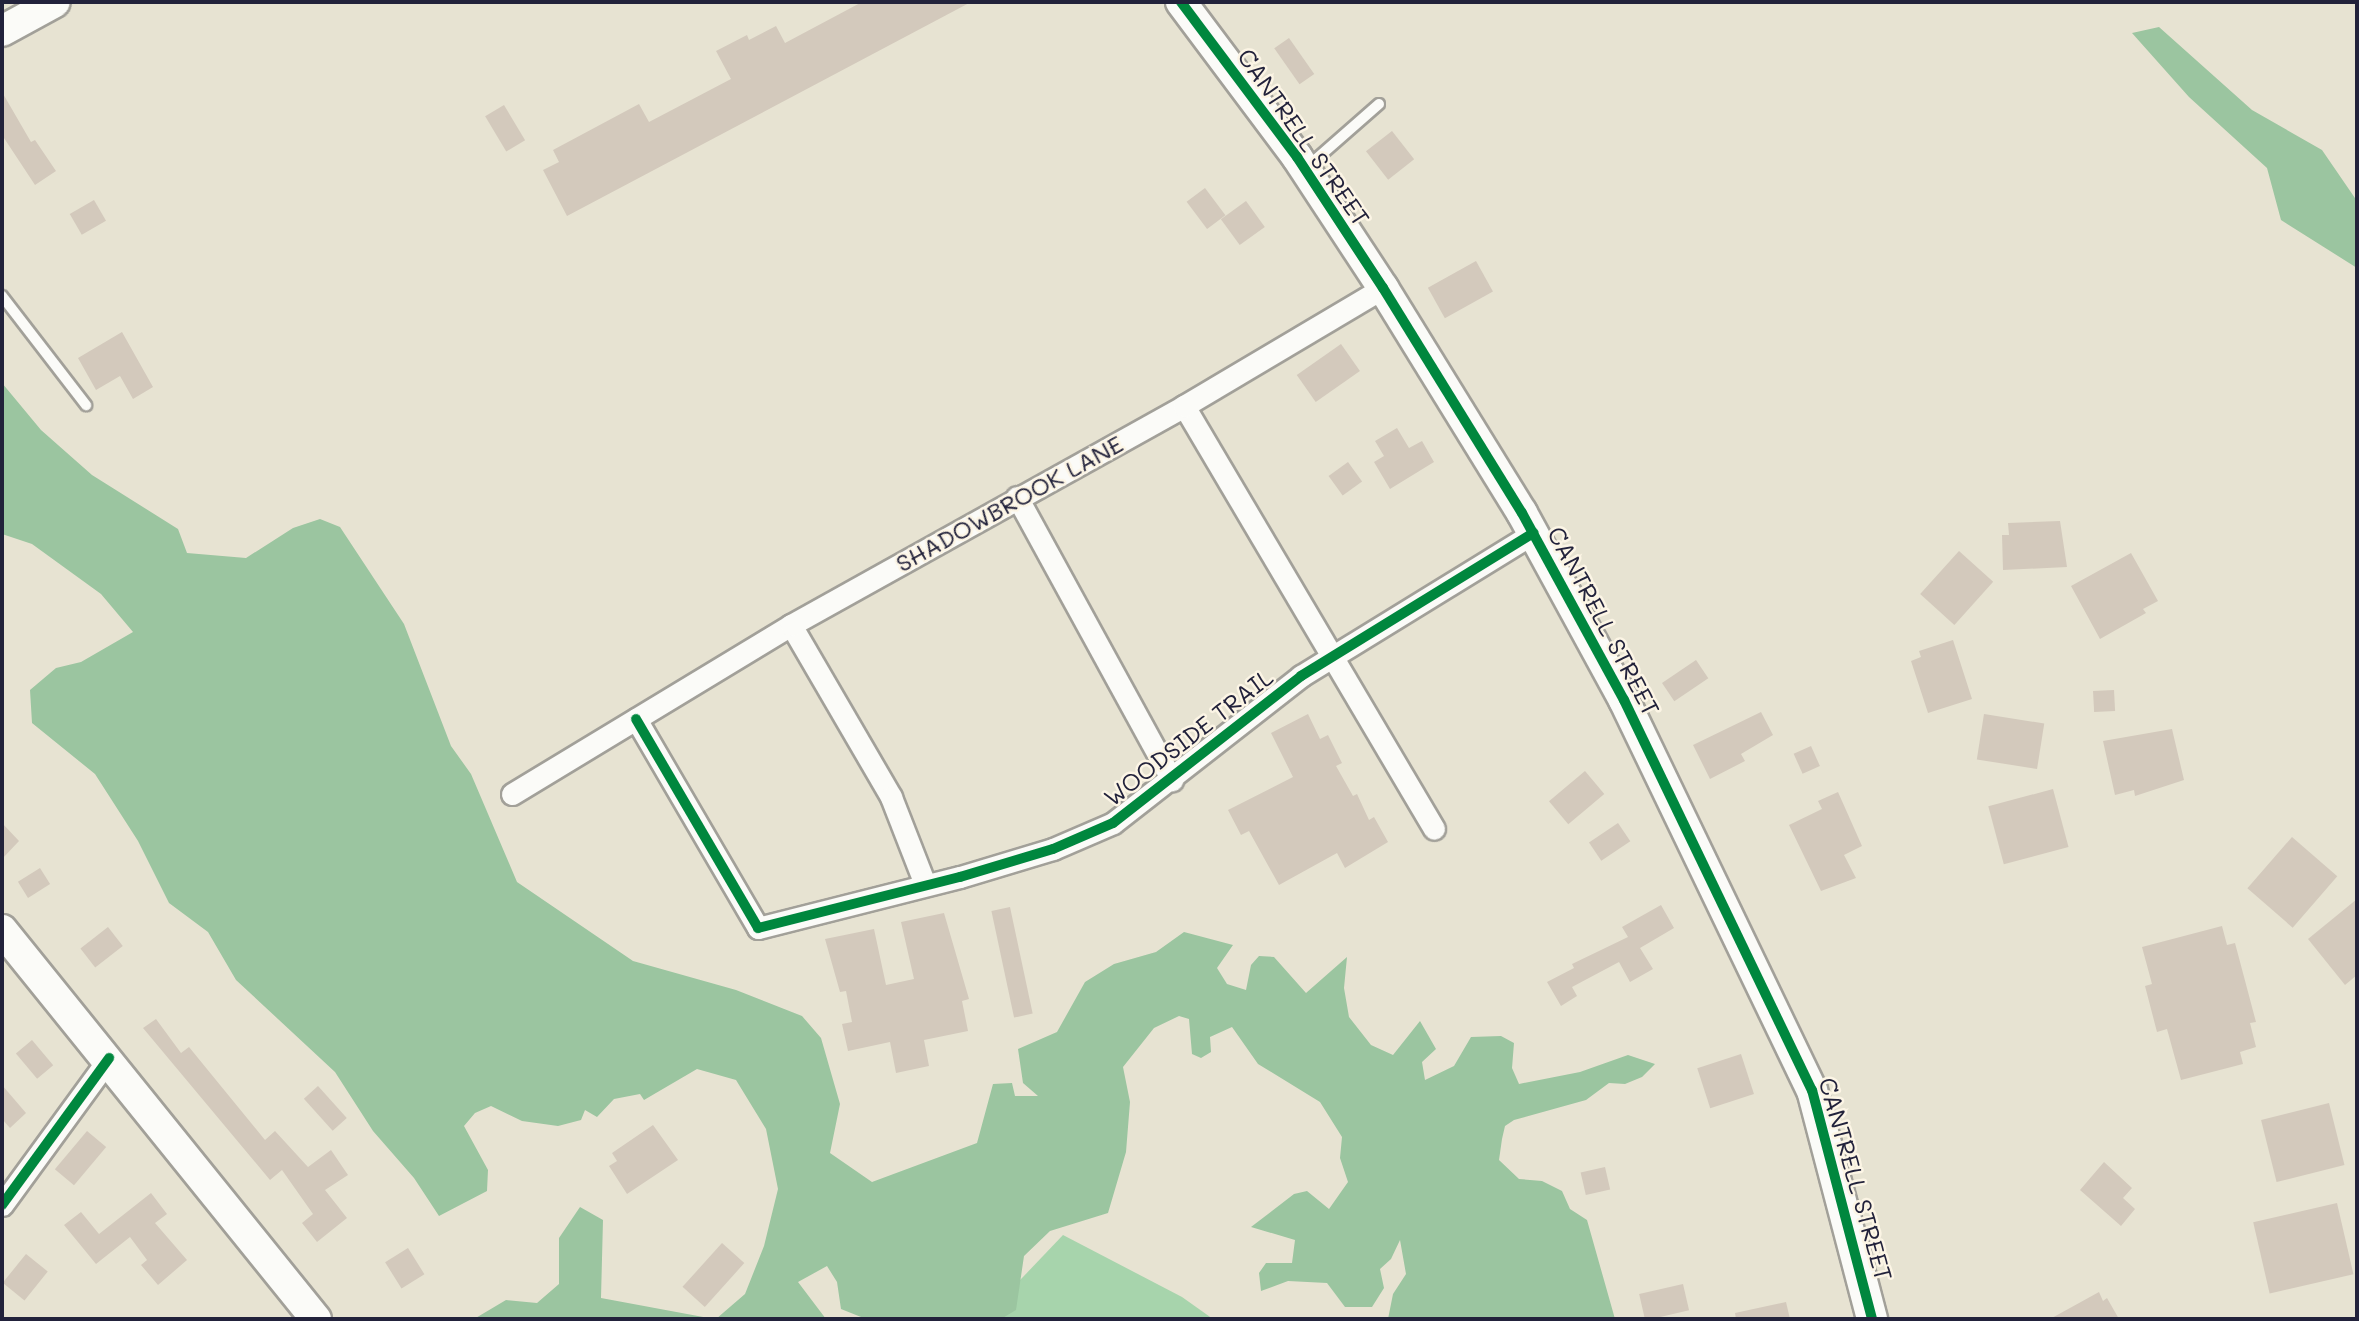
<!DOCTYPE html>
<style>
body{margin:0}
#map{position:relative;width:2359px;height:1321px;overflow:hidden;background:#e7e3d2;font-family:Mali,sans-serif}
div>[style]{position:absolute}
.green>*{inset:0;background:#a7d4ac}
.forest>*{inset:0;background:#9bc5a0}
.building>*{inset:0;background:#d3c9bc;transform-origin:0 0}
.roads{filter:drop-shadow(2px 0 #a2a099) drop-shadow(-2px 0 #a2a099) drop-shadow(0 2px #a2a099) drop-shadow(0 -2px #a2a099)}
.lane>*{height:10px;margin:-5px;padding:0 5px;transform-origin:5px;border-radius:5px;background:#fbfbf8}
.street>*{height:21px;margin:-10.5px;padding:0 10.5px;transform-origin:10.5px;border-radius:10.5px;background:#fbfbf8}
.secondary>*{height:30px;margin:-15px;padding:0 15px;transform-origin:15px;border-radius:15px;background:#fbfbf8}
.cycleway>*{height:10px;margin:-5px;padding:0 5px;transform-origin:5px;border-radius:5px;background:#00873e}
span{translate:-50% -50%;white-space:nowrap;text-align:center;line-height:1.15;-webkit-text-stroke:5px #fcf5e5;paint-order:stroke}
.street-label{font-size:24px;color:#22223b}
.frame{position:absolute;inset:0;border:4px solid #22223b;pointer-events:none}
</style>
<div id="map">
<div class="green">
<div style="clip-path:polygon(1063px 1235px,1182px 1297px,1213px 1319px,983px 1319px)"></div>
</div>
<div class="forest">
<div style="clip-path:polygon(2159px 27px,2252px 110px,2322px 150px,2357px 201px,2357px 268px,2281px 220px,2267px 168px,2189px 97px,2132px 33px)"></div>
<div style="clip-path:polygon(2px 383px,41px 430px,92px 475px,178px 529px,187px 553px,246px 558px,293px 528px,320px 519px,340px 527px,404px 624px,451px 746px,471px 774px,517px 882px,633px 961px,736px 990px,802px 1016px,821px 1038px,840px 1104px,830px 1153px,872px 1182px,977px 1143px,993px 1084px,1012px 1083px,1015px 1096px,1038px 1096px,1023px 1083px,1018px 1049px,1057px 1032px,1085px 982px,1114px 964px,1156px 952px,1184px 932px,1233px 945px,1217px 968px,1227px 984px,1246px 990px,1251px 965px,1259px 956px,1274px 957px,1306px 993px,1347px 957px,1344px 988px,1349px 1017px,1371px 1045px,1393px 1055px,1420px 1021px,1436px 1049px,1422px 1062px,1425px 1080px,1454px 1066px,1471px 1037px,1501px 1036px,1514px 1043px,1512px 1068px,1519px 1084px,1580px 1072px,1628px 1055px,1655px 1064px,1642px 1077px,1625px 1084px,1609px 1083px,1586px 1100px,1514px 1120px,1505px 1126px,1502px 1139px,1499px 1160px,1519px 1179px,1542px 1181px,1562px 1191px,1570px 1209px,1587px 1220px,1615px 1319px,1388px 1319px,1393px 1294px,1406px 1274px,1400px 1240px,1391px 1259px,1380px 1269px,1384px 1288px,1372px 1307px,1345px 1307px,1327px 1283px,1288px 1281px,1261px 1291px,1259px 1273px,1266px 1263px,1292px 1263px,1295px 1240px,1251px 1227px,1294px 1194px,1307px 1191px,1329px 1209px,1348px 1182px,1340px 1158px,1342px 1137px,1320px 1102px,1258px 1064px,1232px 1027px,1210px 1037px,1211px 1052px,1201px 1058px,1192px 1054px,1189px 1019px,1179px 1016px,1154px 1028px,1123px 1067px,1130px 1102px,1126px 1152px,1108px 1213px,1050px 1231px,1024px 1256px,1016px 1310px,1001px 1319px,866px 1319px,841px 1309px,837px 1282px,827px 1266px,798px 1282px,826px 1319px,716px 1319px,745px 1294px,764px 1246px,778px 1189px,766px 1129px,736px 1080px,697px 1069px,644px 1100px,640px 1094px,614px 1099px,597px 1117px,585px 1110px,581px 1120px,558px 1126px,522px 1121px,491px 1106px,475px 1113px,464px 1126px,488px 1170px,487px 1191px,439px 1216px,414px 1178px,373px 1131px,335px 1072px,236px 980px,208px 932px,169px 903px,138px 841px,95px 774px,32px 723px,30px 690px,56px 668px,81px 662px,133px 632px,101px 594px,32px 544px,2px 534px)"></div>
<div style="clip-path:polygon(580px 1207px,603px 1220px,601px 1298px,714px 1319px,474px 1319px,506px 1300px,537px 1303px,559px 1284px,559px 1238px)"></div>
</div>
<div class="building">
<div style="clip-path:polygon(862px 2px,971px 2px,567px 216px,543px 170px,559px 162px,553px 150px,639px 104px,649px 122px,731px 79px,716px 51px,747px 35px,749px 40px,776px 26px,785px 43px)"></div>
<div style="left:1289px;top:38px;width:44px;height:18px;rotate:55deg"></div>
<div style="clip-path:polygon(2px 92px,31px 142px,35px 140px,56px 171px,35px 185px,2px 135px)"></div>
<div style="left:504px;top:105px;width:41px;height:22px;rotate:59deg"></div>
<div style="left:1392px;top:131px;width:36px;height:33px;rotate:52deg"></div>
<div style="left:1205px;top:188px;width:34px;height:23px;rotate:53deg"></div>
<div style="left:94px;top:200px;width:24px;height:28px;rotate:60deg"></div>
<div style="left:1246px;top:201px;width:32px;height:31px;rotate:54deg"></div>
<div style="left:1476px;top:261px;width:35px;height:55px;rotate:61deg"></div>
<div style="clip-path:polygon(122px 332px,153px 387px,133px 399px,120px 376px,96px 390px,78px 358px)"></div>
<div style="left:1341px;top:344px;width:33px;height:54px;rotate:55deg"></div>
<div style="clip-path:polygon(1397px 428px,1409px 448px,1422px 441px,1434px 462px,1390px 489px,1374px 462px,1384px 456px,1375px 441px)"></div>
<div style="left:1348px;top:462px;width:24px;height:24px;rotate:54deg"></div>
<div style="clip-path:polygon(2060px 521px,2067px 567px,2003px 570px,2002px 535px,2009px 535px,2008px 523px)"></div>
<div style="left:1959px;top:551px;width:46px;height:58px;rotate:42deg"></div>
<div style="clip-path:polygon(2131px 553px,2158px 601px,2143px 609px,2146px 613px,2100px 639px,2071px 586px)"></div>
<div style="clip-path:polygon(1953px 640px,1972px 699px,1928px 713px,1911px 661px,1921px 657px,1919px 651px)"></div>
<div style="left:1696px;top:660px;width:22px;height:41px;rotate:56deg"></div>
<div style="left:2114px;top:690px;width:21px;height:21px;rotate:87deg"></div>
<div style="clip-path:polygon(1761px 712px,1773px 735px,1741px 754px,1745px 761px,1710px 779px,1693px 745px)"></div>
<div style="clip-path:polygon(1308px 714px,1320px 739px,1328px 735px,1342px 763px,1336px 766px,1353px 796px,1357px 794px,1369px 820px,1374px 817px,1388px 842px,1345px 868px,1337px 853px,1279px 885px,1249px 831px,1241px 835px,1228px 810px,1293px 777px,1271px 733px)"></div>
<div style="left:1984px;top:714px;width:61px;height:46px;rotate:9deg"></div>
<div style="clip-path:polygon(2172px 729px,2184px 780px,2135px 796px,2134px 790px,2115px 795px,2103px 741px)"></div>
<div style="left:1811px;top:746px;width:22px;height:19px;rotate:66deg"></div>
<div style="left:1585px;top:771px;width:30px;height:47px;rotate:50deg"></div>
<div style="left:2053px;top:789px;width:60px;height:67px;rotate:75deg"></div>
<div style="clip-path:polygon(1838px 792px,1862px 846px,1844px 855px,1856px 878px,1821px 891px,1789px 825px,1822px 809px,1818px 801px)"></div>
<div style="clip-path:polygon(2px 823px,19px 841px,2px 859px)"></div>
<div style="left:1618px;top:823px;width:22px;height:35px;rotate:56deg"></div>
<div style="left:2292px;top:837px;width:60px;height:68px;rotate:41deg"></div>
<div style="left:40px;top:868px;width:19px;height:26px;rotate:58deg"></div>
<div style="clip-path:polygon(2357px 899px,2357px 975px,2345px 985px,2308px 939px)"></div>
<div style="clip-path:polygon(1661px 905px,1674px 928px,1640px 948px,1653px 969px,1630px 982px,1619px 962px,1572px 987px,1577px 996px,1561px 1006px,1547px 982px,1574px 968px,1572px 964px,1628px 937px,1622px 927px)"></div>
<div style="left:1010px;top:907px;width:109px;height:19px;rotate:78deg"></div>
<div style="clip-path:polygon(944px 913px,969px 999px,962px 1001px,968px 1031px,924px 1040px,929px 1066px,896px 1073px,890px 1042px,848px 1051px,842px 1024px,852px 1022px,846px 991px,840px 992px,825px 939px,874px 929px,886px 985px,914px 979px,901px 922px)"></div>
<div style="clip-path:polygon(2222px 926px,2227px 945px,2235px 943px,2256px 1022px,2250px 1023px,2256px 1047px,2240px 1052px,2243px 1064px,2181px 1080px,2167px 1029px,2157px 1032px,2145px 986px,2152px 984px,2142px 947px)"></div>
<div style="left:108px;top:927px;width:24px;height:35px;rotate:52deg"></div>
<div style="clip-path:polygon(156px 1019px,181px 1053px,189px 1047px,265px 1140px,275px 1131px,308px 1167px,331px 1150px,348px 1175px,325px 1190px,347px 1218px,317px 1242px,302px 1223px,313px 1214px,282px 1170px,270px 1180px,143px 1028px)"></div>
<div style="left:32px;top:1040px;width:33px;height:21px;rotate:50deg"></div>
<div style="left:1741px;top:1054px;width:42px;height:46px;rotate:72deg"></div>
<div style="clip-path:polygon(2px 1085px,26px 1113px,10px 1128px,2px 1119px)"></div>
<div style="left:318px;top:1086px;width:43px;height:19px;rotate:48deg"></div>
<div style="left:2329px;top:1103px;width:64px;height:70px;rotate:76deg"></div>
<div style="clip-path:polygon(653px 1125px,678px 1160px,627px 1194px,609px 1166px,617px 1161px,612px 1153px)"></div>
<div style="left:87px;top:1131px;width:25px;height:50px;rotate:40deg"></div>
<div style="clip-path:polygon(2104px 1162px,2132px 1188px,2123px 1198px,2135px 1209px,2121px 1226px,2080px 1190px)"></div>
<div style="left:1605px;top:1167px;width:23px;height:25px;rotate:77deg"></div>
<div style="clip-path:polygon(151px 1193px,167px 1214px,155px 1223px,187px 1260px,158px 1285px,141px 1265px,147px 1260px,130px 1237px,96px 1264px,64px 1225px,81px 1212px,99px 1234px)"></div>
<div style="left:2337px;top:1203px;width:73px;height:86px;rotate:77deg"></div>
<div style="left:722px;top:1243px;width:30px;height:59px;rotate:42deg"></div>
<div style="left:408px;top:1248px;width:31px;height:27px;rotate:58deg"></div>
<div style="left:26px;top:1254px;width:28px;height:37px;rotate:39deg"></div>
<div style="left:1683px;top:1284px;width:27px;height:45px;rotate:77deg"></div>
<div style="clip-path:polygon(2099px 1292px,2103px 1301px,2107px 1298px,2119px 1319px,2050px 1319px)"></div>
<div style="clip-path:polygon(1786px 1302px,1790px 1319px,1736px 1319px,1735px 1313px)"></div>
</div>
<div class="roads">
<div class="lane">
<div style="left:1306px;top:168px;width:97px;rotate:-41.2deg"></div>
<div style="left:2px;top:296px;width:138px;rotate:52.4deg"></div>
</div>
<div class="street">
<div style="left:1184px;top:406px;width:491px;rotate:59.4deg"></div>
<div style="left:1017px;top:497px;width:323px;rotate:61.3deg"></div>
<div style="left:791px;top:625px;width:199px;rotate:59.8deg"></div>
<div style="left:891px;top:797px;width:93px;rotate:68.7deg"></div>
<div style="left:636px;top:719px;width:242px;rotate:59.7deg"></div>
<div style="left:758px;top:928px;width:208px;rotate:-14.2deg"></div>
<div style="left:960px;top:877px;width:97px;rotate:-16.8deg"></div>
<div style="left:1053px;top:849px;width:65px;rotate:-23.4deg"></div>
<div style="left:1113px;top:823px;width:239px;rotate:-38deg"></div>
<div style="left:1301px;top:676px;width:273px;rotate:-31.6deg"></div>
<div style="left:512px;top:794px;width:326px;rotate:-31.2deg"></div>
<div style="left:791px;top:625px;width:450px;rotate:-29.1deg"></div>
<div style="left:1184px;top:406px;width:231px;rotate:-30.7deg"></div>
<div style="left:2px;top:1205px;width:182px;rotate:-53.9deg"></div>
</div>
<div class="secondary">
<div style="left:1181px;top:2px;width:194px;rotate:53.2deg"></div>
<div style="left:1297px;top:157px;width:157px;rotate:56.7deg"></div>
<div style="left:1383px;top:288px;width:264px;rotate:58.3deg"></div>
<div style="left:1522px;top:513px;width:213px;rotate:61.4deg"></div>
<div style="left:1624px;top:700px;width:433px;rotate:64.3deg"></div>
<div style="left:1812px;top:1090px;width:237px;rotate:75.3deg"></div>
<div style="left:2px;top:31px;width:60px;rotate:-28.7deg"></div>
<div style="left:2px;top:930px;width:500px;rotate:51.1deg"></div>
</div>
</div>
<div class="cycleway">
<div style="left:1181px;top:2px;width:194px;rotate:53.2deg"></div>
<div style="left:1297px;top:157px;width:157px;rotate:56.7deg"></div>
<div style="left:1383px;top:288px;width:264px;rotate:58.3deg"></div>
<div style="left:1522px;top:513px;width:213px;rotate:61.4deg"></div>
<div style="left:1624px;top:700px;width:433px;rotate:64.3deg"></div>
<div style="left:1812px;top:1090px;width:237px;rotate:75.3deg"></div>
<div style="left:636px;top:719px;width:242px;rotate:59.7deg"></div>
<div style="left:758px;top:928px;width:208px;rotate:-14.2deg"></div>
<div style="left:960px;top:877px;width:97px;rotate:-16.8deg"></div>
<div style="left:1053px;top:849px;width:65px;rotate:-23.4deg"></div>
<div style="left:1113px;top:823px;width:239px;rotate:-38deg"></div>
<div style="left:1301px;top:676px;width:273px;rotate:-31.6deg"></div>
<div style="left:2px;top:1205px;width:182px;rotate:-53.9deg"></div>
</div>
<div class="street-label">
<span style="left:1304px;top:137px;rotate:55deg">CANTRELL STREET</span>
<span style="left:1009px;top:503px;rotate:-29deg">SHADOWBROOK LANE</span>
<span style="left:1604px;top:621px;rotate:62deg">CANTRELL STREET</span>
<span style="left:1188px;top:737px;rotate:-38deg">WOODSIDE TRAIL</span>
<span style="left:1856px;top:1179px;rotate:74deg">CANTRELL STREET</span>
</div>
<div class="frame"></div>
</div>
